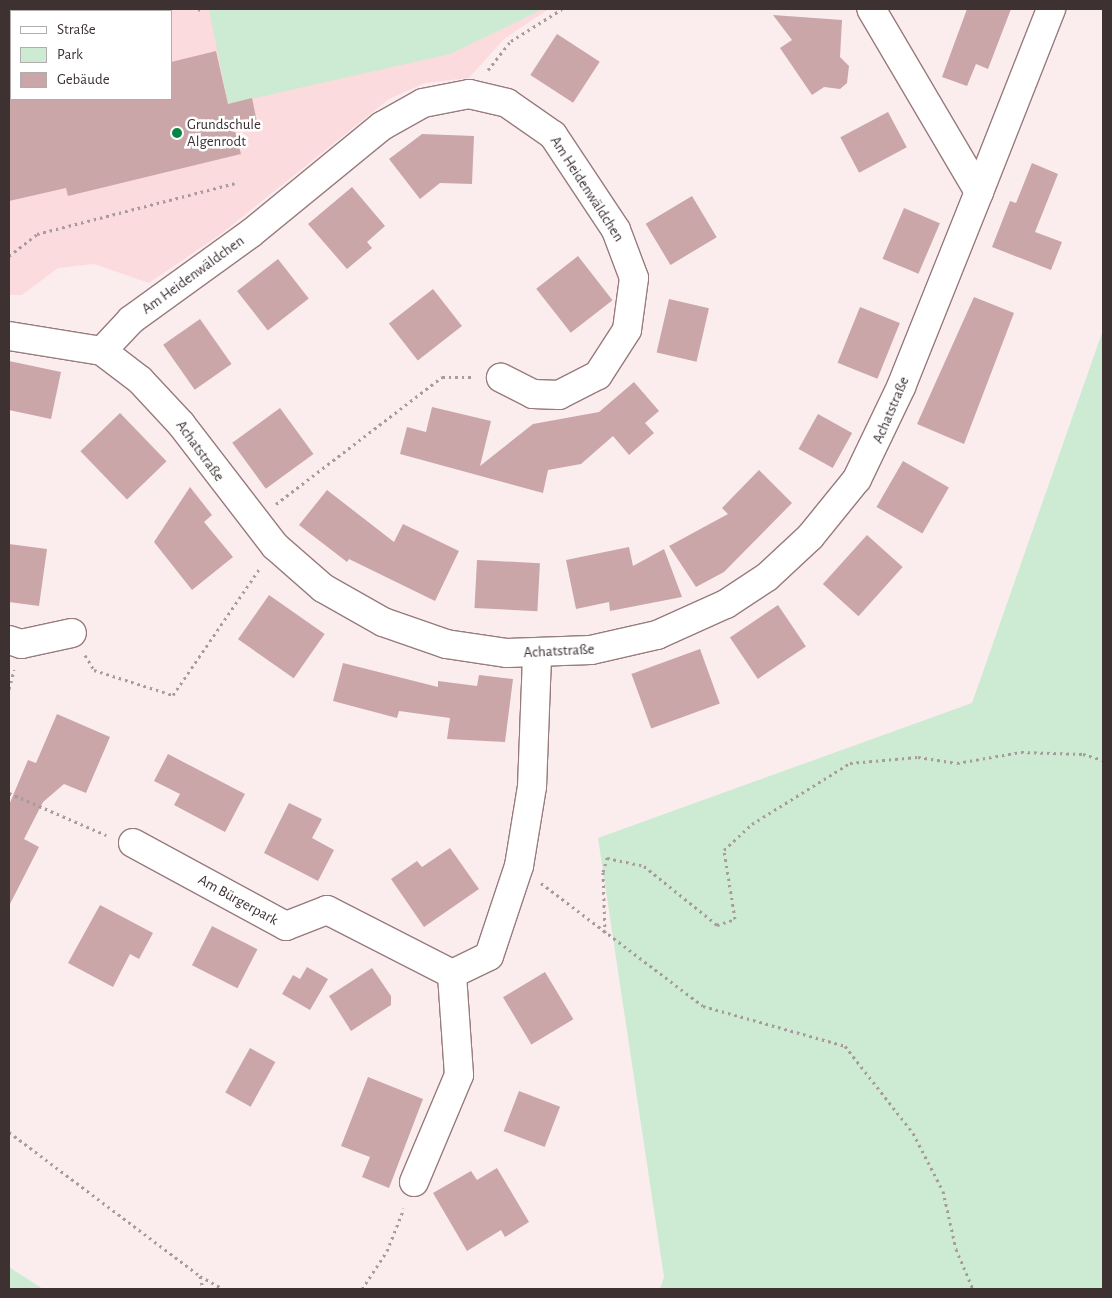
<!DOCTYPE html>
<meta charset="utf-8">
<style>
body{margin:0}
#map{position:relative;width:1112px;height:1298px;overflow:hidden;background:#fbedee;font-family:"Alegreya Sans",sans-serif}
div>[style]{position:absolute}
.built>*{inset:0;background:#fcdbde}
.green>*{inset:0;background:#cdead3}
.building>*{inset:0;background:#caa6a9;transform-origin:0 0}
.path>*{height:3px;margin-top:-1.5px;transform-origin:0;background:repeating-linear-gradient(90deg,#a89b9c 0 2.5px,transparent 0 6.5px)}
.roads{filter:drop-shadow(1px 0 #987b7d) drop-shadow(-1px 0 #987b7d) drop-shadow(0 1px #987b7d) drop-shadow(0 -1px #987b7d)}
.minor>*{height:28px;margin:-14px;padding:0 14px;transform-origin:14px;border-radius:14px;background:#fff}
.dots>*{width:14px;height:14px;translate:-50% -50%;box-sizing:border-box;border:2px solid #fff;border-radius:50%}
span{translate:-50% -50%;white-space:nowrap;text-align:center;line-height:1.15;-webkit-text-stroke:5px #fff;paint-order:stroke}
.poi-label{font-size:15px;color:#3d3132}
.left{translate:0 -50%;text-align:left}
.street-label{font-size:15px;color:#3d3132}
.frame{position:absolute;inset:0;border:10px solid #3d3132;pointer-events:none}
.legend{position:absolute;left:10px;top:10px;width:162px;height:90px;box-sizing:border-box;background:#fff;border:1px solid #b1adad;margin:0;padding:6px 9px;list-style:none;font-size:15px;color:#3d3132}
.legend li{display:flex;align-items:center;gap:10px;height:25px}
.legend b{width:25px;border:1px solid #b1adad}
</style>
<div id="map">
<div class="built">
<div style="clip-path:polygon(evenodd,9px 9px,549px 9px,504px 39px,469px 78px,425px 83px,389px 99px,221px 234px,149px 283px,94px 264px,58px 268px,22px 295px,9px 295px,9px 9px,11px 11px,171px 11px,171px 99px,11px 99px,11px 11px)"></div>
</div>
<div class="green">
<div style="clip-path:polygon(209px 9px,543px 9px,450px 54px,228px 104px)"></div>
<div style="clip-path:polygon(1103px 330px,1103px 1289px,660px 1289px,664px 1277px,598px 838px,972px 703px)"></div>
<div style="clip-path:polygon(9px 1267px,43px 1289px,9px 1289px)"></div>
</div>
<div class="building">
<div style="clip-path:polygon(967px 9px,1011px 9px,988px 69px,976px 64px,967px 86px,942px 77px)"></div>
<div style="clip-path:polygon(773px 15px,842px 20px,840px 57px,849px 66px,847px 83px,840px 89px,824px 87px,812px 95px,780px 48px,792px 40px)"></div>
<div style="left:557px;top:34px;width:51px;height:49px;rotate:33deg"></div>
<div style="clip-path:polygon(216px 51px,228px 104px,252px 98px,257px 122px,234px 127px,241px 154px,68px 196px,66px 188px,9px 201px,9px 99px,171px 99px,171px 62px)"></div>
<div style="left:888px;top:112px;width:40px;height:54px;rotate:62deg"></div>
<div style="clip-path:polygon(422px 134px,474px 136px,472px 184px,440px 183px,420px 199px,389px 159px)"></div>
<div style="clip-path:polygon(1032px 163px,1058px 174px,1035px 232px,1062px 242px,1051px 270px,992px 247px,1010px 201px,1016px 203px)"></div>
<div style="clip-path:polygon(352px 187px,385px 226px,367px 242px,372px 248px,347px 269px,308px 224px)"></div>
<div style="left:692px;top:196px;width:48px;height:54px;rotate:59deg"></div>
<div style="left:904px;top:208px;width:39px;height:55px;rotate:23deg"></div>
<div style="left:578px;top:256px;width:56px;height:53px;rotate:52deg"></div>
<div style="left:278px;top:259px;width:50px;height:52px;rotate:52deg"></div>
<div style="left:433px;top:289px;width:47px;height:56px;rotate:52deg"></div>
<div style="clip-path:polygon(974px 297px,1014px 313px,964px 444px,917px 424px)"></div>
<div style="left:669px;top:299px;width:41px;height:55px;rotate:13deg"></div>
<div style="left:860px;top:307px;width:43px;height:60px;rotate:22deg"></div>
<div style="left:200px;top:319px;width:55px;height:45px;rotate:55deg"></div>
<div style="clip-path:polygon(9px 361px,61px 372px,51px 419px,9px 410px)"></div>
<div style="clip-path:polygon(634px 382px,659px 411px,645px 423px,654px 433px,629px 455px,613px 436px,581px 464px,548px 470px,543px 493px,400px 454px,407px 427px,426px 432px,432px 407px,491px 421px,480px 466px,533px 424px,599px 412px)"></div>
<div style="left:280px;top:408px;width:57px;height:59px;rotate:54deg"></div>
<div style="left:120px;top:413px;width:67px;height:55px;rotate:46deg"></div>
<div style="left:818px;top:414px;width:39px;height:40px;rotate:29deg"></div>
<div style="left:903px;top:461px;width:53px;height:53px;rotate:30deg"></div>
<div style="clip-path:polygon(759px 470px,792px 503px,724px 572px,696px 587px,669px 546px,728px 514px,722px 508px)"></div>
<div style="clip-path:polygon(190px 487px,212px 515px,204px 522px,233px 557px,192px 590px,154px 542px)"></div>
<div style="clip-path:polygon(327px 490px,394px 542px,403px 524px,459px 551px,435px 601px,349px 559px,347px 562px,299px 525px)"></div>
<div style="left:867px;top:535px;width:48px;height:66px;rotate:42deg"></div>
<div style="clip-path:polygon(9px 544px,47px 549px,39px 606px,9px 602px)"></div>
<div style="clip-path:polygon(629px 547px,633px 566px,664px 549px,682px 597px,610px 611px,609px 602px,576px 609px,566px 560px)"></div>
<div style="left:477px;top:560px;width:63px;height:48px;rotate:3deg"></div>
<div style="left:269px;top:595px;width:68px;height:54px;rotate:35deg"></div>
<div style="left:778px;top:605px;width:50px;height:58px;rotate:56deg"></div>
<div style="left:700px;top:649px;width:58px;height:73px;rotate:70deg"></div>
<div style="clip-path:polygon(343px 663px,438px 687px,438px 681px,477px 686px,479px 675px,513px 679px,505px 742px,447px 739px,450px 718px,399px 711px,397px 718px,333px 701px)"></div>
<div style="clip-path:polygon(57px 714px,110px 737px,86px 793px,64px 784px,43px 802px,24px 839px,39px 847px,9px 906px,9px 805px,28px 760px,36px 763px)"></div>
<div style="clip-path:polygon(168px 754px,245px 794px,225px 832px,174px 805px,180px 794px,154px 781px)"></div>
<div style="clip-path:polygon(289px 803px,322px 819px,312px 838px,334px 850px,318px 881px,264px 853px)"></div>
<div style="clip-path:polygon(450px 848px,479px 889px,424px 927px,391px 879px,417px 861px,422px 867px)"></div>
<div style="clip-path:polygon(100px 905px,153px 933px,139px 959px,130px 954px,113px 987px,68px 963px)"></div>
<div style="left:212px;top:926px;width:51px;height:44px;rotate:27deg"></div>
<div style="clip-path:polygon(307px 967px,328px 979px,310px 1010px,282px 994px,293px 975px,300px 979px)"></div>
<div style="clip-path:polygon(372px 968px,391px 996px,391px 1005px,351px 1031px,329px 996px)"></div>
<div style="left:545px;top:972px;width:55px;height:49px;rotate:59deg"></div>
<div style="left:250px;top:1048px;width:29px;height:51px;rotate:29deg"></div>
<div style="clip-path:polygon(368px 1077px,423px 1099px,389px 1188px,362px 1177px,370px 1157px,341px 1146px)"></div>
<div style="left:519px;top:1091px;width:44px;height:43px;rotate:21deg"></div>
<div style="clip-path:polygon(497px 1168px,529px 1222px,505px 1237px,501px 1230px,467px 1251px,433px 1193px,471px 1171px,477px 1180px)"></div>
</div>
<div class="path">
<div style="left:198px;top:9px;width:6px;rotate:18deg"></div>
<div style="left:488px;top:70px;width:37px;rotate:-52deg"></div>
<div style="left:511px;top:41px;width:60px;rotate:-32.1deg"></div>
<div style="left:9px;top:256px;width:36px;rotate:-38deg"></div>
<div style="left:37px;top:234px;width:204px;rotate:-14.4deg"></div>
<div style="left:276px;top:504px;width:209px;rotate:-37.4deg"></div>
<div style="left:442px;top:377px;width:32px"></div>
<div style="left:85px;top:655px;width:17px;rotate:59deg"></div>
<div style="left:94px;top:670px;width:83px;rotate:17.6deg"></div>
<div style="left:173px;top:695px;width:154px;rotate:-55.6deg"></div>
<div style="left:9px;top:689px;width:20px;rotate:-75deg"></div>
<div style="left:9px;top:793px;width:106px;rotate:23.4deg"></div>
<div style="left:541px;top:883px;width:203px;rotate:37.2deg"></div>
<div style="left:703px;top:1006px;width:148px;rotate:15.7deg"></div>
<div style="left:845px;top:1046px;width:110px;rotate:52deg"></div>
<div style="left:913px;top:1133px;width:65px;rotate:62.7deg"></div>
<div style="left:943px;top:1191px;width:59px;rotate:77.4deg"></div>
<div style="left:956px;top:1249px;width:43px;rotate:67deg"></div>
<div style="left:605px;top:933px;width:61px;rotate:-91.9deg"></div>
<div style="left:603px;top:872px;width:15px;rotate:-74deg"></div>
<div style="left:607px;top:858px;width:38px;rotate:12deg"></div>
<div style="left:644px;top:866px;width:94px;rotate:38.9deg"></div>
<div style="left:717px;top:925px;width:19px;rotate:-18deg"></div>
<div style="left:735px;top:919px;width:70px;rotate:-99.1deg"></div>
<div style="left:724px;top:850px;width:38px;rotate:-43deg"></div>
<div style="left:752px;top:824px;width:115px;rotate:-31.9deg"></div>
<div style="left:850px;top:763px;width:68px;rotate:-5deg"></div>
<div style="left:918px;top:757px;width:39px;rotate:9deg"></div>
<div style="left:957px;top:763px;width:65px;rotate:-9.8deg"></div>
<div style="left:1021px;top:752px;width:62px;rotate:1.8deg"></div>
<div style="left:1083px;top:754px;width:21px;rotate:17deg"></div>
<div style="left:1102px;top:962px;width:1px"></div>
<div style="left:9px;top:1132px;width:239px;rotate:37deg"></div>
<div style="left:200px;top:1276px;width:13px;rotate:77deg"></div>
<div style="left:200px;top:1276px;width:26px;rotate:29deg"></div>
<div style="left:362px;top:1289px;width:45px;rotate:-56.7deg"></div>
<div style="left:387px;top:1251px;width:46px;rotate:-68.4deg"></div>
</div>
<div class="roads">
<div class="minor">
<div style="left:979px;top:192px;width:197px;rotate:-68.5deg"></div>
<div style="left:9px;top:336px;width:94px;rotate:9.2deg"></div>
<div style="left:102px;top:351px;width:48px;rotate:37.3deg"></div>
<div style="left:140px;top:380px;width:60px;rotate:47deg"></div>
<div style="left:181px;top:424px;width:154px;rotate:52.4deg"></div>
<div style="left:275px;top:546px;width:64px;rotate:41.2deg"></div>
<div style="left:323px;top:588px;width:69px;rotate:29.5deg"></div>
<div style="left:383px;top:622px;width:67px;rotate:19.2deg"></div>
<div style="left:446px;top:644px;width:62px;rotate:8.4deg"></div>
<div style="left:507px;top:653px;width:84px;rotate:-2deg"></div>
<div style="left:591px;top:650px;width:68px;rotate:-12.8deg"></div>
<div style="left:657px;top:635px;width:76px;rotate:-24.2deg"></div>
<div style="left:726px;top:604px;width:49px;rotate:-33.4deg"></div>
<div style="left:767px;top:577px;width:59px;rotate:-42.9deg"></div>
<div style="left:810px;top:537px;width:75px;rotate:-51deg"></div>
<div style="left:857px;top:479px;width:102px;rotate:-64.4deg"></div>
<div style="left:901px;top:387px;width:210px;rotate:-68.2deg"></div>
<div style="left:979px;top:192px;width:212px;rotate:-120.5deg"></div>
<div style="left:102px;top:351px;width:42px;rotate:-46.9deg"></div>
<div style="left:131px;top:320px;width:147px;rotate:-35.9deg"></div>
<div style="left:250px;top:234px;width:171px;rotate:-39.3deg"></div>
<div style="left:382px;top:126px;width:47px;rotate:-29.3deg"></div>
<div style="left:423px;top:103px;width:47px;rotate:-11.1deg"></div>
<div style="left:469px;top:94px;width:39px;rotate:13deg"></div>
<div style="left:507px;top:103px;width:56px;rotate:34.8deg"></div>
<div style="left:553px;top:135px;width:114px;rotate:56.4deg"></div>
<div style="left:616px;top:230px;width:51px;rotate:69.4deg"></div>
<div style="left:634px;top:278px;width:52px;rotate:97.7deg"></div>
<div style="left:627px;top:330px;width:54px;rotate:122.8deg"></div>
<div style="left:598px;top:375px;width:44px;rotate:152.9deg"></div>
<div style="left:559px;top:395px;width:26px;rotate:-178deg"></div>
<div style="left:533px;top:394px;width:36px;rotate:-153deg"></div>
<div style="left:9px;top:640px;width:13px;rotate:18deg"></div>
<div style="left:21px;top:644px;width:52px;rotate:-12.2deg"></div>
<div style="left:133px;top:843px;width:174px;rotate:28.5deg"></div>
<div style="left:286px;top:926px;width:44px;rotate:-21.3deg"></div>
<div style="left:327px;top:910px;width:140px;rotate:27.1deg"></div>
<div style="left:452px;top:974px;width:41px;rotate:-25.9deg"></div>
<div style="left:489px;top:956px;width:95px;rotate:-71.6deg"></div>
<div style="left:519px;top:866px;width:80px;rotate:-80.7deg"></div>
<div style="left:532px;top:787px;width:133px;rotate:-87.8deg"></div>
<div style="left:414px;top:1182px;width:116px;rotate:-67.2deg"></div>
<div style="left:459px;top:1075px;width:101px;rotate:-94deg"></div>
</div>
</div>
<div class="dots">
<div style="left:177px;top:133px;background:#048742"></div>
</div>
<div class="poi-label">
<span class="left" style="left:187px;top:133px">Grundschule<br>Algenrodt</span>
</div>
<div class="street-label">
<span style="left:587px;top:189px;rotate:57deg">Am Heidenwäldchen</span>
<span style="left:193px;top:275px;rotate:-36deg">Am Heidenwäldchen</span>
<span style="left:891px;top:410px;rotate:-67deg">Achatstraße</span>
<span style="left:200px;top:451px;rotate:54deg">Achatstraße</span>
<span style="left:559px;top:651px;rotate:-3deg">Achatstraße</span>
<span style="left:238px;top:900px;rotate:29deg">Am Bürgerpark</span>
</div>
<div class="frame"></div>
<ul class="legend">
<li><b style="height:6px;background:#fff"></b>Straße</li>
<li><b style="height:14px;background:#cdead3"></b>Park</li>
<li><b style="height:14px;background:#caa6a9"></b>Gebäude</li>
</ul>
</div>
